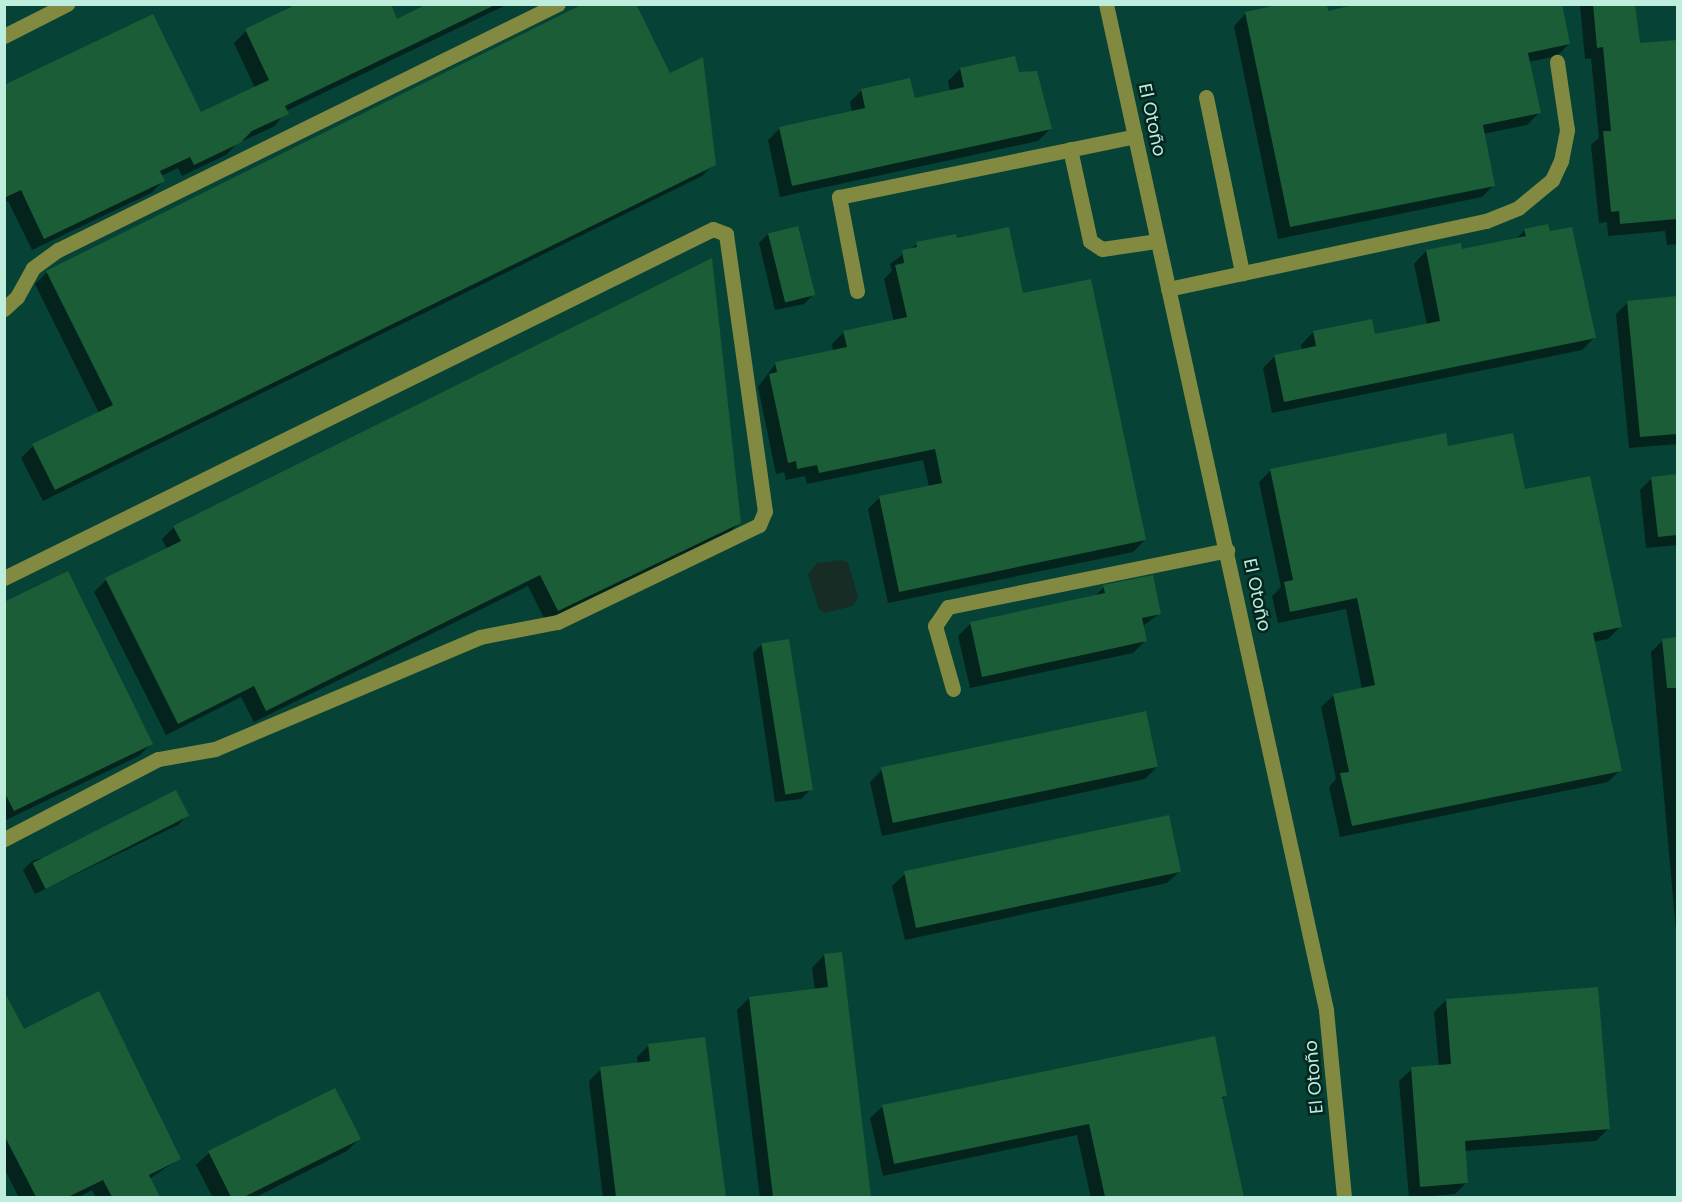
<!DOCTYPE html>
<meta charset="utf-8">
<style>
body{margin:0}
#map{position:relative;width:1682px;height:1202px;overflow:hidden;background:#064336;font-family:Poppins,sans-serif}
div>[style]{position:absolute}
.water>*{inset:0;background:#162c25}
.shadow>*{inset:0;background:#0007}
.building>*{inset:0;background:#1a5d36;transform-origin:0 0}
.minor>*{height:15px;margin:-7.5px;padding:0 7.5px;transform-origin:7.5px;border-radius:7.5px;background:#828941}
span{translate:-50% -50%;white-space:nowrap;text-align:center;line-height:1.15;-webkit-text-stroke:5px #05261f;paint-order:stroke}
.street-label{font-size:18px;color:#beedde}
.frame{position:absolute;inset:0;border:6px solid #beedde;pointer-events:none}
</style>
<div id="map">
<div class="water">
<div style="clip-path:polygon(841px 560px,848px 563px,858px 597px,853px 606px,824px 613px,819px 609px,808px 574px,817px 563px)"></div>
</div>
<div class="shadow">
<div style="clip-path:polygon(300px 4px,397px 21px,431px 4px,508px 4px,286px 111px,275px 126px,238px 143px,226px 155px,182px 176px,178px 168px,161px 176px,163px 181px,151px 193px,32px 250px,8px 201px,4px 203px,4px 86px,200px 114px,255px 88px,234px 43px,246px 31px)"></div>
<div style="clip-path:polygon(1580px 4px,1634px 4px,1638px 45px,1678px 42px,1678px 244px,1667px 245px,1665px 231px,1608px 236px,1607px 222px,1599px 223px,1591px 145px,1599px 138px,1591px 58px,1585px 59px)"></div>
<div style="clip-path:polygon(1327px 12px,1569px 44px,1557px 56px,1528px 62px,1539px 113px,1527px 125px,1483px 134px,1494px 185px,1482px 197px,1278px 239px,1234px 26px,1246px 13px)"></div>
<div style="clip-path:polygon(960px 69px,1018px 74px,1050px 129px,1038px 141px,780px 197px,768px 140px,780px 128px,852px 113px,850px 102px,862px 90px,914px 99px,950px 91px,948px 81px)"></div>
<div style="clip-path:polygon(714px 164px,702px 176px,43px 501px,21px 458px,33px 446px,99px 413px,35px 284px,47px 272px)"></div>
<div style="clip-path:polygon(1525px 230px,1594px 338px,1582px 350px,1272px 413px,1263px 368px,1275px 356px,1302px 351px,1301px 345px,1313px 332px,1374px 336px,1427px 325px,1414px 264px,1426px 251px,1461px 251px,1515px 240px)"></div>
<div style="clip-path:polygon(768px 234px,813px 295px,804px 304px,775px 310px,759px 243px)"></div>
<div style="clip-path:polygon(956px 240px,1022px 295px,1145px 540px,1133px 552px,888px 603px,868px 509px,880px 497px,929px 487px,923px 460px,807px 484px,805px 476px,786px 480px,784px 472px,776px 474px,758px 387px,776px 363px,833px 351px,832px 344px,844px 332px,894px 322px,884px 279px,892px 271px,890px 264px,917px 244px)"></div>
<div style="clip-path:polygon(1678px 298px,1678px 444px,1629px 448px,1616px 314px,1628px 302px)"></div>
<div style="clip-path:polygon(1447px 448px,1524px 491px,1620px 627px,1608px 639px,1593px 642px,1620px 770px,1608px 782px,1340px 837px,1329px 787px,1336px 779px,1321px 707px,1334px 695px,1362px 689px,1346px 609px,1278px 623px,1272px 596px,1281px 587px,1259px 482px,1271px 470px)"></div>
<div style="clip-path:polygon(1678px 475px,1678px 545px,1646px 548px,1640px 490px,1652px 478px)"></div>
<div style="clip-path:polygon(740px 522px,728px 534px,546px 622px,528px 586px,254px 722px,241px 697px,166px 735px,94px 592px,106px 580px,167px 549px,162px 539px,174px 527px)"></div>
<div style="clip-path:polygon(1104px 587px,1160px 613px,1142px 627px,1145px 641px,1133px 653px,970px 688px,958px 636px,970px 624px,1094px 597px)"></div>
<div style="clip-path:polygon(4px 603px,151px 744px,139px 756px,4px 821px)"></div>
<div style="clip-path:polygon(1678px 639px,1678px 953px,1651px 652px,1663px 640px)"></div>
<div style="clip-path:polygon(762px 644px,810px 790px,801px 799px,775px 802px,753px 653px)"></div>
<div style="clip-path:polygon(1157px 767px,1145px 779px,882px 836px,870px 782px,882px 770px)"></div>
<div style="clip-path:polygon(187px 816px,178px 825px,35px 894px,23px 870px,32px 861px)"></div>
<div style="clip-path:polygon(1180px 871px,1167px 883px,905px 940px,892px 886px,905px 874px)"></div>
<div style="clip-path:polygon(840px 954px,869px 1198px,760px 1198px,737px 1010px,749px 998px,815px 990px,812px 968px,824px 955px)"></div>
<div style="clip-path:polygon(1446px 1000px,1608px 1129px,1596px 1141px,1464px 1151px,1467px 1182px,1455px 1194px,1409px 1198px,1399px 1081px,1412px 1069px,1439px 1067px,1434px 1012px)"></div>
<div style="clip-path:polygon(4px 1002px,23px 1031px,179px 1159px,149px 1179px,158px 1198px,96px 1198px,92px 1190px,77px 1198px,19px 1198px,4px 1168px)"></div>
<div style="clip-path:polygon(704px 1038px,724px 1198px,603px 1198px,589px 1081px,601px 1069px,638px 1064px,637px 1057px,649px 1045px)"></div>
<div style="clip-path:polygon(334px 1090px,359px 1139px,347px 1151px,254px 1198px,213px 1198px,196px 1165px,209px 1153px)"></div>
<div style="clip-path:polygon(1226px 1095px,1221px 1100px,1242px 1198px,1091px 1198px,1077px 1135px,883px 1176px,870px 1118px,883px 1106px)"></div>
</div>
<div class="building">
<div style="clip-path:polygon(297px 4px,391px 4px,397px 19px,427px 4px,497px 4px,285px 106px,289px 114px,252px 131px,240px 143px,194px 165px,190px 157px,160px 171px,165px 181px,44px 239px,21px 190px,4px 198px,4px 85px,153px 14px,201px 112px,269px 80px,245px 29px)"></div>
<div style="clip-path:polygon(583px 4px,636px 4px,670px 73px,703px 57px,716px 165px,55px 490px,32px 444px,113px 405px,46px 271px)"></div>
<div style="clip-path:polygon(1282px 4px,1327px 4px,1328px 11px,1357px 4px,1562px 4px,1570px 44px,1528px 53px,1541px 113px,1483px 125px,1495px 186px,1290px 227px,1245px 12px)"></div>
<div style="clip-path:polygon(1593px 4px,1635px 4px,1640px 43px,1677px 40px,1677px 219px,1620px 224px,1619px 211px,1611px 212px,1603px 131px,1611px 131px,1603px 47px,1597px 48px)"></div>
<div style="clip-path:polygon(1015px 56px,1019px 72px,1037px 71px,1052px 129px,792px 186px,779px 127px,865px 108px,861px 89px,910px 78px,915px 98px,964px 87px,960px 68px)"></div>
<div style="clip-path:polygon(1548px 224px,1550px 231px,1572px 227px,1596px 338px,1284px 402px,1274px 355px,1316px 346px,1313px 331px,1372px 319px,1375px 334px,1440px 321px,1426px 250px,1461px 243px,1462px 249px,1526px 236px,1524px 229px)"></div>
<div style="left:798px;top:226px;width:71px;height:31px;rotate:76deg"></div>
<div style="clip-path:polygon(1009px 227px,1023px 293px,1091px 279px,1146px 540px,899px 592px,879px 496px,942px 483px,935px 449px,819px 473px,817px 465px,797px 469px,796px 461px,788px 463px,769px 374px,777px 372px,775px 362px,847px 347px,843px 331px,907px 317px,895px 265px,904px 263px,902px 250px,917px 247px,916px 242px,956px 234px,957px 238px)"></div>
<div style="clip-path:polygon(712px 258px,741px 523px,558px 611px,540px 575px,266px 711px,254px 686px,178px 724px,105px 578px,181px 541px,173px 526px)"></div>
<div style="clip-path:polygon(1677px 296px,1677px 434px,1640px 437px,1627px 301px)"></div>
<div style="clip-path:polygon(1446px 433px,1448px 446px,1513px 433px,1525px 489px,1590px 476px,1622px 627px,1593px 633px,1622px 771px,1352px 826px,1340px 773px,1349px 772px,1333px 694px,1375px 685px,1357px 598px,1290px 612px,1284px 582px,1293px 580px,1270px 469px)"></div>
<div style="clip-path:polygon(1677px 474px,1677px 535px,1658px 537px,1651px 477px)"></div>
<div style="clip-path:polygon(68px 571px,153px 744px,14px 811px,4px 792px,4px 602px)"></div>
<div style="clip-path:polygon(1153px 575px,1161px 614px,1142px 618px,1147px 641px,982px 677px,970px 622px,1105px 593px,1103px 585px)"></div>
<div style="clip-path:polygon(1677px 637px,1677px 688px,1667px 688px,1662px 639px)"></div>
<div style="left:789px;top:639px;width:153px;height:28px;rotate:81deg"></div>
<div style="left:1146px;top:711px;width:57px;height:271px;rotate:78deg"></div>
<div style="left:176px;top:790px;width:29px;height:161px;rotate:63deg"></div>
<div style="left:1169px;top:815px;width:58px;height:271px;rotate:78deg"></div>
<div style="clip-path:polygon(842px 952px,871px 1197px,773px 1197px,749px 997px,828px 987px,824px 954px)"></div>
<div style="clip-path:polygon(1598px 987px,1610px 1129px,1465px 1141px,1468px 1183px,1420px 1187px,1411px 1067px,1451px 1064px,1446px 999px)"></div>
<div style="clip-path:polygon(4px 991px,24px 1029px,99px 991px,181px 1159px,149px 1175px,160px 1197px,112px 1197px,103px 1180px,68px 1197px,36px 1197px,4px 1135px)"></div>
<div style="clip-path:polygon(1215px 1036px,1227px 1096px,1222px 1097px,1244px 1197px,1105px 1197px,1089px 1124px,894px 1164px,882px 1105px)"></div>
<div style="clip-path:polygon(705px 1037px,726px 1197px,616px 1197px,600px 1067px,650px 1061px,648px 1044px)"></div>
<div style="clip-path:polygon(335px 1088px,361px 1139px,244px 1197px,231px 1197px,208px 1151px)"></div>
</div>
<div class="minor">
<div style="left:1106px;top:4px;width:1030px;rotate:77.66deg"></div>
<div style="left:1326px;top:1010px;width:189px;rotate:84.5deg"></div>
<div style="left:4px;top:36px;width:71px;rotate:-26.9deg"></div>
<div style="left:1206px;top:97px;width:180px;rotate:78.4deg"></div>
<div style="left:1070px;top:149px;width:94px;rotate:77.7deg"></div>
<div style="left:1090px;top:241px;width:14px;rotate:34deg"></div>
<div style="left:1102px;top:249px;width:56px;rotate:-8.3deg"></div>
<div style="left:1168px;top:289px;width:325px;rotate:-12.1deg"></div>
<div style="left:1486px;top:221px;width:35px;rotate:-22deg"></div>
<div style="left:1518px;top:208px;width:44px;rotate:-39.5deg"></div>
<div style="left:1552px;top:180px;width:21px;rotate:-65deg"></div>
<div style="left:1561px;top:161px;width:32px;rotate:-79deg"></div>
<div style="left:1567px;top:130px;width:69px;rotate:-98.4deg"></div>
<div style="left:857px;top:291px;width:96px;rotate:-100.8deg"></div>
<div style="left:839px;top:197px;width:302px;rotate:-11.6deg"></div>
<div style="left:4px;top:309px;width:18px;rotate:-43deg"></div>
<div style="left:17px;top:297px;width:33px;rotate:-61deg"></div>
<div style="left:33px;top:268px;width:31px;rotate:-36deg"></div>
<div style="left:58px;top:250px;width:557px;rotate:-26.2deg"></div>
<div style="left:4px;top:578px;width:790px;rotate:-26.21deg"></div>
<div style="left:713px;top:229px;width:14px;rotate:21deg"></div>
<div style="left:726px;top:234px;width:280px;rotate:82deg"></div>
<div style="left:765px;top:511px;width:15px;rotate:113deg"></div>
<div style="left:759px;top:525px;width:224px;rotate:154.3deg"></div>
<div style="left:557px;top:622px;width:78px;rotate:169deg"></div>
<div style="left:480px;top:637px;width:288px;rotate:157.1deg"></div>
<div style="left:215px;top:749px;width:58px;rotate:170deg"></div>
<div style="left:158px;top:759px;width:174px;rotate:152.5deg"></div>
<div style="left:953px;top:689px;width:66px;rotate:-105.9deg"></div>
<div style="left:935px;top:626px;width:23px;rotate:-56deg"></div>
<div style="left:948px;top:607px;width:285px;rotate:-11.5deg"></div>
</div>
<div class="street-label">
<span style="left:1152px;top:120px;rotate:78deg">El Otoño</span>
<span style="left:1257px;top:595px;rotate:78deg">El Otoño</span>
<span style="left:1314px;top:1077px;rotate:-95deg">El Otoño</span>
</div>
<div class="frame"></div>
</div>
